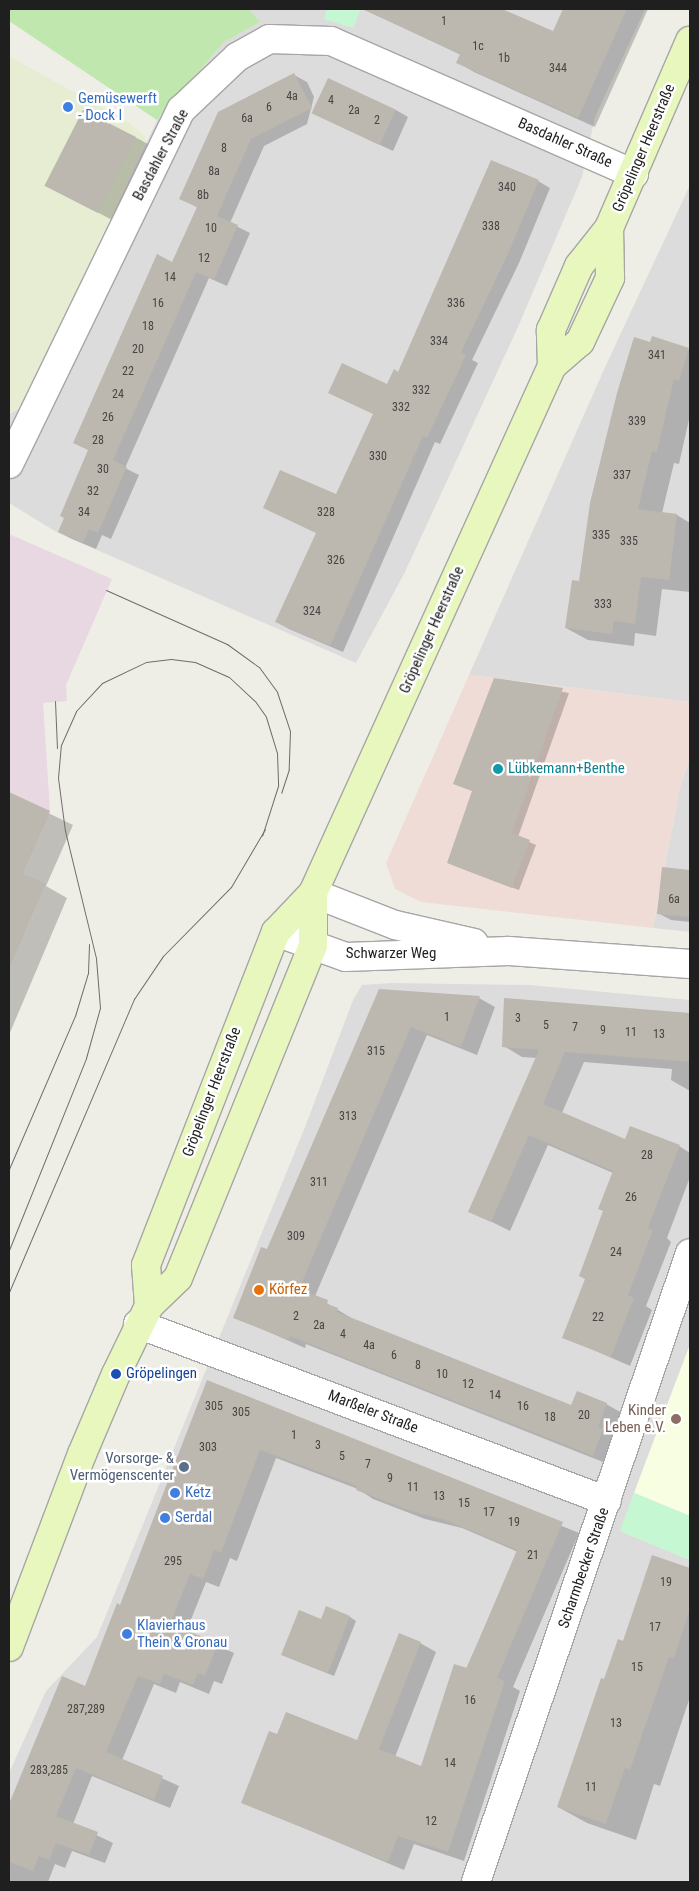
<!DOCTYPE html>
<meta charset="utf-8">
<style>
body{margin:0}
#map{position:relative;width:699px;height:1891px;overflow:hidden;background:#efeee6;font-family:"Roboto Condensed",sans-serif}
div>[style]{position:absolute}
.residential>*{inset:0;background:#dddcdc}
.commercial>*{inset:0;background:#efdcd6}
.industrial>*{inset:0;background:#e8d8e2}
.education>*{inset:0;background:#f8fee1}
.farmland>*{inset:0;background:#e6edd2}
.grass>*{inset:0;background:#bfe7ae}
.park>*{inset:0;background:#c5f7d3}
.shadow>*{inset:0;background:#0003}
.building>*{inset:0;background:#bcb7af;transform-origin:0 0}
.roads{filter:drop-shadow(1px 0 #a6a6a6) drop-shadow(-1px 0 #a6a6a6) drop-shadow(0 1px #a6a6a6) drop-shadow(0 -1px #a6a6a6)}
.minor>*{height:28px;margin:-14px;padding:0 14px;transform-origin:14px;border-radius:14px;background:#fff}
.secondary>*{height:28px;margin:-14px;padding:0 14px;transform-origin:14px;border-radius:14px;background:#e8f7bd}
.tram>*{height:1px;margin:-0.5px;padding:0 0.5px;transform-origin:0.5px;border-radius:0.5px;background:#6d6d6d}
.dots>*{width:14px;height:14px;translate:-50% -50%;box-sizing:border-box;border:2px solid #fff;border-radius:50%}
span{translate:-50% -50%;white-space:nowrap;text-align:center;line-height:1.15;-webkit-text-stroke:5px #fff;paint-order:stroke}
.number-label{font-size:12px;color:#464543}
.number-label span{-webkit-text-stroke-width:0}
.shop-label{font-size:15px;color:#366cbe}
.left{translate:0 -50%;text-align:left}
.street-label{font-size:15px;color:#1f1f1f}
.culture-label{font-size:15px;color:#0d838f}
.food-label{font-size:15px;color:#c56008}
.transit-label{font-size:15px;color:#164399}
.education-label{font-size:15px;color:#785e54}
.right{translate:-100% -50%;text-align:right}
.service-label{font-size:15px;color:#4e5e75}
.frame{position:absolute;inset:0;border:10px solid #1f1f1f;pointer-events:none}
</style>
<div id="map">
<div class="residential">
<div style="clip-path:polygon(249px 9px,645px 9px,595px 117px,582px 177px,518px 327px,405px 572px,356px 663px,58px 533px,9px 503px,9px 414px,22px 407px,157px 120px,224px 42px,260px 22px)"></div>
<div style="clip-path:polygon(690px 185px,690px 702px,469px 675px,606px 365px)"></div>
<div style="clip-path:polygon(690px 757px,690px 932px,653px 928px,680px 787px)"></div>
<div style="clip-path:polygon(392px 983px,530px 985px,690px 1000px,690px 1516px,634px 1494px,620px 1531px,690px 1560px,690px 1874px,688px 1882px,9px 1882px,9px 1773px,46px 1691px,97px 1637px,305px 1127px,353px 1000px,362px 985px)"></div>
</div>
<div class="commercial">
<div style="clip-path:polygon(469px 675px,690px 702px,690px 757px,680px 787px,653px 928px,421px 902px,395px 889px,386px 863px)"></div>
</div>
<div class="industrial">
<div style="clip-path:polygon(9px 534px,112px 579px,66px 685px,67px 701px,43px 703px,50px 811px,22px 874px,45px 884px,9px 968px)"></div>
</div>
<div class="education">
<div style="clip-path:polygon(690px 1344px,690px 1516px,634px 1493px)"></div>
</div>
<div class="farmland">
<div style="clip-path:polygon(9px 56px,129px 123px,145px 136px,146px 142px,22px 406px,9px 413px)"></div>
</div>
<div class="grass">
<div style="clip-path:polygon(9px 9px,249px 9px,260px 22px,224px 42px,157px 120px,9px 21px)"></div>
</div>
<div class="park">
<div style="clip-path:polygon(327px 9px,361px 9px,353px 28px,324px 19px)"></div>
<div style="clip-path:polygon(634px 1493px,690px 1516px,690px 1560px,620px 1531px)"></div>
</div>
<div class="shadow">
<div style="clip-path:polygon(371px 9px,498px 9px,553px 33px,564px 9px,648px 9px,595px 127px,474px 72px,457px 62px,461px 55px,387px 20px)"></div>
<div style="clip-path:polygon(294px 75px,307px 82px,314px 97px,307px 124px,264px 146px,230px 223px,250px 233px,227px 286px,209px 278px,125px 468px,139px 475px,111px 539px,102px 535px,96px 549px,72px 539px,59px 532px,198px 208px,181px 198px)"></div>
<div style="clip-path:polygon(396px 110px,408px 117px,393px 151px,321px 117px)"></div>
<div style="clip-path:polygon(137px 138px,155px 148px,118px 223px,47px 186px)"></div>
<div style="clip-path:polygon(538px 181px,550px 188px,519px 263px,472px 360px,478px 363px,440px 444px,435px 442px,343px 652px,289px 629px,277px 622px,317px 533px,265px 508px,337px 495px,388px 386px)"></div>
<div style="clip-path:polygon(651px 344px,690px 350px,690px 415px,679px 464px,674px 463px,662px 513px,677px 515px,690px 523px,690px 592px,662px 589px,656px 636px,635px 633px,634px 646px,588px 640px,566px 628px)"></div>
<div style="clip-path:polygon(494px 680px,569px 693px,518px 837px,536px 845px,519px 890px,455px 866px,473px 791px)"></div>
<div style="clip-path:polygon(9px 794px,73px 825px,46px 886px,67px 898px,9px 1035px)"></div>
<div style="clip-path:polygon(663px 868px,690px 871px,690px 922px,671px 920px,658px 913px)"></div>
<div style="clip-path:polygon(380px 990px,479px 998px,495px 1007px,477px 1055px,427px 1035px,315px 1296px,353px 1319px,572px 1407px,606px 1404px,622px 1413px,613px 1436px,618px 1439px,608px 1464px,306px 1344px,305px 1348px,235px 1317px,268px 1251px)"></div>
<div style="clip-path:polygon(505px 1000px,690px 1014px,690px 1091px,671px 1080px,672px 1069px,584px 1062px,562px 1113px,625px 1141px,679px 1146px,690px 1153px,690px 1177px,667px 1238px,671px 1242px,646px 1306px,652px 1310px,630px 1366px,564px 1337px,586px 1279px,613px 1173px,548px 1145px,510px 1231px,470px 1211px,537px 1058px,522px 1057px,504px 1046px)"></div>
<div style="clip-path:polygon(208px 1382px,579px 1533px,513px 1687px,520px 1691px,464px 1861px,414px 1844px,404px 1870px,242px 1802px,278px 1736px,358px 1742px,420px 1643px,436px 1652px,395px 1757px,422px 1768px,518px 1552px,462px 1528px,425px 1519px,373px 1499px,358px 1489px,276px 1458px,237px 1561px,230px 1558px,219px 1587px,206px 1582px,186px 1632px,234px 1653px,222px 1684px,214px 1681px,209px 1694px,180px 1682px,176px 1693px,154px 1684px,122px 1760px,179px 1786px,170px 1808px,92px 1776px,73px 1824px,113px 1843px,105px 1863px,72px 1851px,65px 1868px,55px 1864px,48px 1882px,9px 1882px,9px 1812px,63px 1677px,86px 1687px,121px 1606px)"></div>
<div style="clip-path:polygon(653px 1556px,690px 1569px,690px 1697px,660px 1786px,654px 1784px,636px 1840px,587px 1823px,558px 1807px,624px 1642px)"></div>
<div style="clip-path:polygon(350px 1617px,356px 1621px,334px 1676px,289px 1658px,322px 1621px)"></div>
</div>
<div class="building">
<div style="clip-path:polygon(362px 9px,502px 9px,553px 31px,563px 9px,627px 9px,578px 118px,456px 63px,460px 54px)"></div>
<div style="clip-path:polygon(294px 73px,312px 108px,251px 139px,217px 216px,238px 225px,214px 280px,196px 272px,113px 460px,127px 467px,98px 533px,89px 529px,83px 543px,58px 532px,64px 518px,60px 516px,88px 450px,73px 443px,157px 254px,172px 262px,197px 207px,179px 199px,218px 112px)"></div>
<div style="left:328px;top:78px;width:75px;height:39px;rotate:25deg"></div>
<div style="left:83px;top:110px;width:60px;height:85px;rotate:27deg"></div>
<div style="clip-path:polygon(491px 160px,539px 180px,507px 256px,461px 352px,466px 355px,427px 438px,423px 436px,330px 646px,275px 622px,316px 533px,263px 508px,280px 470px,336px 494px,373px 414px,328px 393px,342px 363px,387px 384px,394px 369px,398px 372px)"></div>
<div style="clip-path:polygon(652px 336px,689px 348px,679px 381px,674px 379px,657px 452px,652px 451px,638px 509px,677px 514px,669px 580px,641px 577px,635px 624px,614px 621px,612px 634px,565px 628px,572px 580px,579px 581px,590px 503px,617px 393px,634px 337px,650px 342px)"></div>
<div style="clip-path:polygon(494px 678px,563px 688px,512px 833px,530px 840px,512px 888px,447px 863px,472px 791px,453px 784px)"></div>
<div style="clip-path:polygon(9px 792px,50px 811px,22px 874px,45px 884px,9px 968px)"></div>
<div style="clip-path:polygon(662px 867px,690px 870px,690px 917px,657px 914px)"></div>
<div style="clip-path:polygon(379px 989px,480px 996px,461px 1047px,411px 1027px,299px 1289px,328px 1300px,327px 1304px,338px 1308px,337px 1312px,571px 1405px,577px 1391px,607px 1403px,598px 1427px,603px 1429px,593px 1456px,290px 1336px,289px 1340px,233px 1318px,261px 1247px,267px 1249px)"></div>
<div style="clip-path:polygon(504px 998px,690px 1013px,690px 1062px,565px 1052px,543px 1104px,625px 1139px,630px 1126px,680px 1145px,648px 1228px,653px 1230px,628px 1295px,634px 1298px,611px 1357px,562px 1338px,585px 1279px,579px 1276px,603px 1211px,598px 1209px,613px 1171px,529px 1135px,491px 1222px,468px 1212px,539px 1050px,502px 1047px)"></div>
<div style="clip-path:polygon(207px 1380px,563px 1522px,497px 1678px,505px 1681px,448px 1852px,398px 1836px,388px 1862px,241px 1803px,269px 1731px,277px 1734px,286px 1712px,357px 1740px,399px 1633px,421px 1642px,379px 1749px,421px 1766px,454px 1664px,467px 1668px,517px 1550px,445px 1520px,408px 1510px,356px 1490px,357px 1486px,260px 1450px,221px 1553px,214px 1550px,203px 1579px,190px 1574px,170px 1624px,218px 1643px,205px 1676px,198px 1673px,193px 1685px,164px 1674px,160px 1684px,138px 1676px,106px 1752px,163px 1776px,154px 1800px,76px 1768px,56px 1816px,98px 1832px,89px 1855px,56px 1843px,49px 1860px,39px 1856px,33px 1871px,9px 1862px,9px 1804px,62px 1676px,85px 1686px,117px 1603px,120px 1605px)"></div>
<div style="clip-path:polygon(652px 1555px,690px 1568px,690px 1609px,674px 1658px,669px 1657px,630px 1770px,625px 1768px,606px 1824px,557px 1807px,601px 1678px,604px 1679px,618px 1639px,623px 1641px)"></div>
<div style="clip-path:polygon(326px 1606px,350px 1616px,328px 1673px,281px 1655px,299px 1610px,321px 1619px)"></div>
</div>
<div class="roads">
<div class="minor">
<div style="left:9px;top:464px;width:394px;rotate:-64.1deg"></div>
<div style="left:181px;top:110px;width:77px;rotate:-43.4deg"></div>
<div style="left:237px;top:57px;width:37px;rotate:-29deg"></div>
<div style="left:269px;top:39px;width:62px;rotate:1.8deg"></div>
<div style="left:331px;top:41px;width:331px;rotate:23.7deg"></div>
<div style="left:313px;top:893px;width:88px;rotate:21.3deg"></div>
<div style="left:395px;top:925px;width:81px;rotate:12.8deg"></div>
<div style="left:276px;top:932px;width:74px;rotate:19.7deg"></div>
<div style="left:346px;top:957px;width:163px;rotate:-2.1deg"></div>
<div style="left:509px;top:951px;width:181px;rotate:4.1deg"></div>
<div style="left:138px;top:1324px;width:501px;rotate:20.68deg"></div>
<div style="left:476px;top:1882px;width:664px;rotate:-71.21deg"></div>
</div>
<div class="secondary">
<div style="left:552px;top:366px;width:37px;rotate:-41deg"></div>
<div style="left:580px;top:342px;width:71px;rotate:-64.9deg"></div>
<div style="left:610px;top:278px;width:50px;rotate:-91.1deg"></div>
<div style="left:149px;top:1306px;width:41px;rotate:-94.2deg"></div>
<div style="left:146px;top:1265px;width:357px;rotate:-68.7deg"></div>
<div style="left:276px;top:932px;width:54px;rotate:-46.5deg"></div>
<div style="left:313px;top:893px;width:579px;rotate:-65.61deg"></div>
<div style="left:552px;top:366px;width:36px;rotate:-92deg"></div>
<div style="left:551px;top:330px;width:70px;rotate:-66.4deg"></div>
<div style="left:579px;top:266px;width:48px;rotate:-51.7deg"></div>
<div style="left:609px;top:228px;width:204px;rotate:-66.6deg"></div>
<div style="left:9px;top:1647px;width:206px;rotate:-69.3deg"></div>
<div style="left:82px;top:1454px;width:87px;rotate:-67deg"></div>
<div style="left:116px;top:1374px;width:76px;rotate:-64.1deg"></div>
<div style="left:149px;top:1306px;width:40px;rotate:-44deg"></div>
<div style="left:178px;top:1278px;width:358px;rotate:-67.9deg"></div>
<div style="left:313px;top:946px;width:53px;rotate:-90deg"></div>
</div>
</div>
<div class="tram">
<div style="left:106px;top:590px;width:133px;rotate:24.1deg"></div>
<div style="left:227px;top:644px;width:39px;rotate:36deg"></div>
<div style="left:259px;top:667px;width:31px;rotate:54deg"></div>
<div style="left:277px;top:692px;width:41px;rotate:71.6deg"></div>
<div style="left:290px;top:731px;width:38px;rotate:92deg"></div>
<div style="left:289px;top:769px;width:25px;rotate:108deg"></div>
<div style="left:55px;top:701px;width:47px;rotate:87.6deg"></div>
<div style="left:9px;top:1169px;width:167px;rotate:-66.7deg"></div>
<div style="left:75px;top:1016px;width:45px;rotate:-73.2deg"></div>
<div style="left:88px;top:973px;width:29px;rotate:-88deg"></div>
<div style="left:9px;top:1250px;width:207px;rotate:-68.1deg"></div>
<div style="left:86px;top:1058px;width:52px;rotate:-74.4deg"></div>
<div style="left:100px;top:1008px;width:50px;rotate:-94.6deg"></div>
<div style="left:96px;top:958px;width:131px;rotate:-103.7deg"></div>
<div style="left:65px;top:831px;width:53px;rotate:-97.5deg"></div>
<div style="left:58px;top:778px;width:33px;rotate:-85deg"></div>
<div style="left:61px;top:745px;width:37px;rotate:-66deg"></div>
<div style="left:76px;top:711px;width:38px;rotate:-47deg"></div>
<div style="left:102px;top:683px;width:49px;rotate:-25.5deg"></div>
<div style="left:146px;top:662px;width:25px;rotate:-7deg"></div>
<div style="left:171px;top:659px;width:24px;rotate:7deg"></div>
<div style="left:195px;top:662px;width:37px;rotate:24deg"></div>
<div style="left:229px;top:677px;width:35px;rotate:43deg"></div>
<div style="left:255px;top:701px;width:19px;rotate:55deg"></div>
<div style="left:266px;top:717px;width:38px;rotate:73deg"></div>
<div style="left:277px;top:753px;width:33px;rotate:88deg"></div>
<div style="left:278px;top:786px;width:52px;rotate:107.7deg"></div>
<div style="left:9px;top:1292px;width:319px;rotate:-66.9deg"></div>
<div style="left:134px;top:999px;width:52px;rotate:-56deg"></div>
<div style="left:163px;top:956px;width:97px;rotate:-45.4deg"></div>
<div style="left:231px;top:887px;width:67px;rotate:-59.6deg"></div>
</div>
<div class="dots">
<div style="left:68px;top:107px;background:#3f7fe0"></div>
<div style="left:498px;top:769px;background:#0f9aa8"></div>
<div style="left:259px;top:1290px;background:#e8710a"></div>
<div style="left:116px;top:1374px;background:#1a4fb4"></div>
<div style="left:676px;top:1419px;background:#8d6e63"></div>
<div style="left:184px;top:1467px;background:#5c6f8a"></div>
<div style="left:175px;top:1493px;background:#3f7fe0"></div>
<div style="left:165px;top:1518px;background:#3f7fe0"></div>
<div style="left:127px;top:1634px;background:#3f7fe0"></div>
</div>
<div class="number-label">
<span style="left:444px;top:22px">1</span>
<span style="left:478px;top:47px">1c</span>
<span style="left:504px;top:59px">1b</span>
<span style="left:558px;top:69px">344</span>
<span style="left:292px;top:97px">4a</span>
<span style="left:331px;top:101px">4</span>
<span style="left:269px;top:108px">6</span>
<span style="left:354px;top:111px">2a</span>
<span style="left:247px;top:119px">6a</span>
<span style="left:377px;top:121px">2</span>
<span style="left:224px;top:149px">8</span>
<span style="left:214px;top:172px">8a</span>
<span style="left:507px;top:188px">340</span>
<span style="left:203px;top:196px">8b</span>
<span style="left:491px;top:227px">338</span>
<span style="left:211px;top:229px">10</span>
<span style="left:204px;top:259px">12</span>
<span style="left:170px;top:278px">14</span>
<span style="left:158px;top:304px">16</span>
<span style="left:456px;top:304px">336</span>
<span style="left:148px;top:327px">18</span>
<span style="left:439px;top:342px">334</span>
<span style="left:138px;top:350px">20</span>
<span style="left:657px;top:356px">341</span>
<span style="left:128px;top:372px">22</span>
<span style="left:421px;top:391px">332</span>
<span style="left:118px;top:395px">24</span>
<span style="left:401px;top:408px">332</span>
<span style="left:108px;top:418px">26</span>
<span style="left:637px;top:422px">339</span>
<span style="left:98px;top:441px">28</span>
<span style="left:378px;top:457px">330</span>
<span style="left:103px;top:470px">30</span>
<span style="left:622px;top:476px">337</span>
<span style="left:93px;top:492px">32</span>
<span style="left:84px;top:513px">34</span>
<span style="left:326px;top:513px">328</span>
<span style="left:601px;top:536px">335</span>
<span style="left:629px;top:542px">335</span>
<span style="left:336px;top:561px">326</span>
<span style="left:603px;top:605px">333</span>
<span style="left:312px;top:612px">324</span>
<span style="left:674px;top:900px">6a</span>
<span style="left:447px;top:1018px">1</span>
<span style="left:518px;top:1019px">3</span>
<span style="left:546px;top:1026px">5</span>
<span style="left:575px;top:1028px">7</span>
<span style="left:603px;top:1031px">9</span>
<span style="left:631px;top:1033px">11</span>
<span style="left:659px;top:1035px">13</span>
<span style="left:376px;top:1052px">315</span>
<span style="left:348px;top:1117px">313</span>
<span style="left:647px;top:1156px">28</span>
<span style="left:319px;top:1183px">311</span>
<span style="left:631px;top:1198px">26</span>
<span style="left:296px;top:1237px">309</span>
<span style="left:616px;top:1253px">24</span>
<span style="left:296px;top:1317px">2</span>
<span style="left:598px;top:1318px">22</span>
<span style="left:319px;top:1326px">2a</span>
<span style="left:343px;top:1335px">4</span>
<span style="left:369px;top:1346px">4a</span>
<span style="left:394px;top:1356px">6</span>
<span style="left:418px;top:1366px">8</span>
<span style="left:442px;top:1375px">10</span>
<span style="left:468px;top:1385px">12</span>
<span style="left:495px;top:1396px">14</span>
<span style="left:214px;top:1407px">305</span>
<span style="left:523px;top:1407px">16</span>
<span style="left:241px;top:1413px">305</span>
<span style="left:584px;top:1416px">20</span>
<span style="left:550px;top:1418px">18</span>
<span style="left:294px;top:1436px">1</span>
<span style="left:318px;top:1446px">3</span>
<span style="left:208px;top:1448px">303</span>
<span style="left:342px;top:1457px">5</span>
<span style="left:368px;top:1465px">7</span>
<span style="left:390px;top:1479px">9</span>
<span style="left:413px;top:1488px">11</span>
<span style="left:439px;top:1497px">13</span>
<span style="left:464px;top:1504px">15</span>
<span style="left:489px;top:1513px">17</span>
<span style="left:514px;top:1523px">19</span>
<span style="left:533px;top:1556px">21</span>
<span style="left:173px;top:1562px">295</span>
<span style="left:666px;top:1583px">19</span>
<span style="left:655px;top:1628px">17</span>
<span style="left:637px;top:1668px">15</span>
<span style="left:470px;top:1701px">16</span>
<span style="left:86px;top:1710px">287,289</span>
<span style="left:616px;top:1724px">13</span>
<span style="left:450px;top:1764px">14</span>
<span style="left:49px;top:1771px">283,285</span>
<span style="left:591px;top:1788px">11</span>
<span style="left:431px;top:1822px">12</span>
</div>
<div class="shop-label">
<span class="left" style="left:78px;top:107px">Gemüsewerft<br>- Dock I</span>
<span class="left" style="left:185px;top:1493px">Ketz</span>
<span class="left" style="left:175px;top:1518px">Serdal</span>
<span class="left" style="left:137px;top:1634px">Klavierhaus<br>Thein &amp; Gronau</span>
</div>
<div class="street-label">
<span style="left:565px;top:143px;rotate:24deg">Basdahler Straße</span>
<span style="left:644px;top:148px;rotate:-67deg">Gröpelinger Heerstraße</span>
<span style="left:161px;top:155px;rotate:-62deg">Basdahler Straße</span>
<span style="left:432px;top:630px;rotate:-66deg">Gröpelinger Heerstraße</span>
<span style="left:391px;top:954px">Schwarzer Weg</span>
<span style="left:212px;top:1092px;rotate:-69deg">Gröpelinger Heerstraße</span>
<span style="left:373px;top:1412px;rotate:21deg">Marßeler Straße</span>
<span style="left:584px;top:1568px;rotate:-71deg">Scharmbecker Straße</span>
</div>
<div class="culture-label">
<span class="left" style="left:508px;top:769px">Lübkemann+Benthe</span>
</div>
<div class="food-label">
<span class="left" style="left:269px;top:1290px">Körfez</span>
</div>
<div class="transit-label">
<span class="left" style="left:126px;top:1374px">Gröpelingen</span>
</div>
<div class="education-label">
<span class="right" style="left:666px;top:1419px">Kinder<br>Leben e.V.</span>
</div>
<div class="service-label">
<span class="right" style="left:174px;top:1467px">Vorsorge- &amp;<br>Vermögenscenter</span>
</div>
<div class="frame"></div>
</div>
